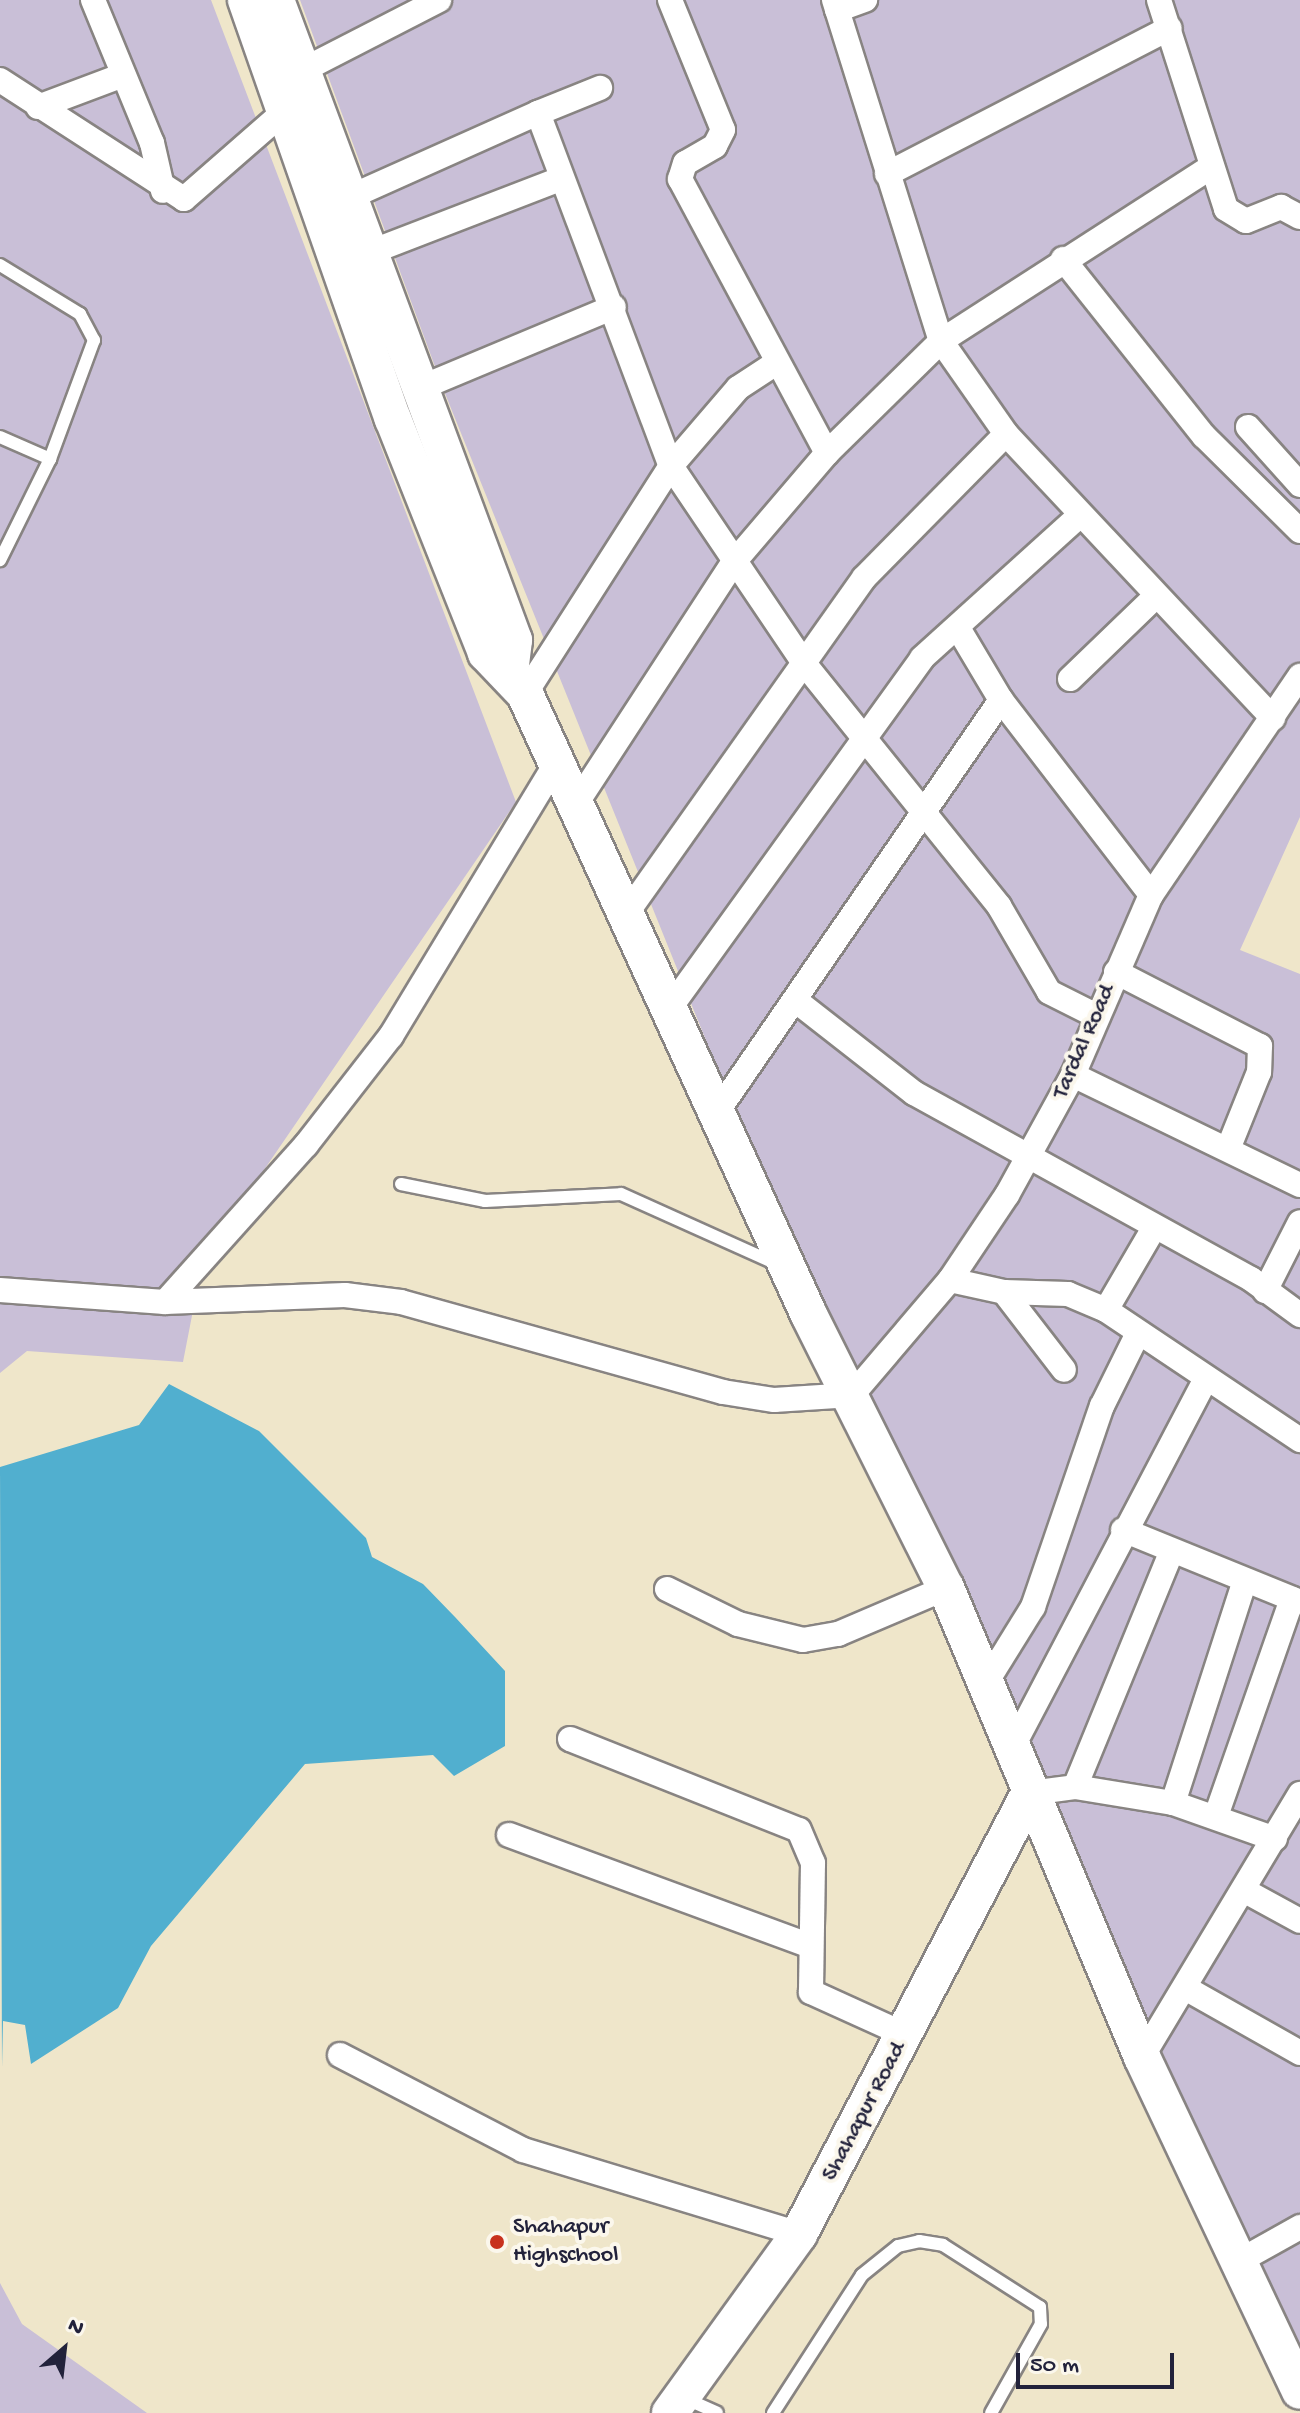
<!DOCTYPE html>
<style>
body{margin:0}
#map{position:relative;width:1300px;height:2413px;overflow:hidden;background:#efe6ca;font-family:"Gochi Hand",sans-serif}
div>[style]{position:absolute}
.industrial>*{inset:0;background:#c9bfd7}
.water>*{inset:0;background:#51afcf}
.roads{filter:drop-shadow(2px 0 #888482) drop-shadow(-2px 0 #888482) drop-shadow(0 2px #888482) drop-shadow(0 -2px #888482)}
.lane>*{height:12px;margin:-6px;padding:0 6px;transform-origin:6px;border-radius:6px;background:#fff}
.street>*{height:24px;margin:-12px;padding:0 12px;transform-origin:12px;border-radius:12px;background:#fff}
.secondary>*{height:36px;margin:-18px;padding:0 18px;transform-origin:18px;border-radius:18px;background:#fff}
.dots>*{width:22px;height:22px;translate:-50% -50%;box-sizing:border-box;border:4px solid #fbf7ec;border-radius:50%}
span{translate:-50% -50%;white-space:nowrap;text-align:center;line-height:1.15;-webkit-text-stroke:8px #fbf7ec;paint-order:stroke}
.street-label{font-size:24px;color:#22223b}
.poi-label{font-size:24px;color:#22223b}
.left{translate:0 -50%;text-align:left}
.north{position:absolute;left:24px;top:2309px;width:80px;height:80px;-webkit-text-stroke:6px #fbf7ec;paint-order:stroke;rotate:28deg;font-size:22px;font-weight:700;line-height:32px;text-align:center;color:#22223b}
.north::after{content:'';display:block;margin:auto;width:28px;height:36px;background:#22223b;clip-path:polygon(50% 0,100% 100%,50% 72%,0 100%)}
.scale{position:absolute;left:1016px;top:2353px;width:158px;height:36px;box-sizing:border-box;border:4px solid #22223b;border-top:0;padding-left:10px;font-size:24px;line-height:28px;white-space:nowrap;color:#22223b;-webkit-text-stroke:6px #fbf7ec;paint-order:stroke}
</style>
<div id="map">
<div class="industrial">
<div style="clip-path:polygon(0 0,211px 0,516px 802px,203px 1259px,183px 1362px,27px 1351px,0 1373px)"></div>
<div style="clip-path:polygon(300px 0,1300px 0,1300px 817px,1240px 950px,1300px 974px,1300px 2368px,1057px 1811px,799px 1271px,444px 391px)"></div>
<div style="clip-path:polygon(0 2283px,22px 2324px,147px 2413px,0 2413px)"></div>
</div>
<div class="water">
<div style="clip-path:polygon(169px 1384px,259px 1431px,366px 1538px,372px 1557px,423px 1584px,455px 1617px,505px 1671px,505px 1746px,454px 1776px,433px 1755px,305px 1764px,151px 1946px,118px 2008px,31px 2064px,25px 2025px,3px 2021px,2px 2068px,0 1467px,139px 1425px)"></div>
</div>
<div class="roads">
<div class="lane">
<div style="left:0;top:265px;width:94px;rotate:31.5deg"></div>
<div style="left:80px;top:314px;width:30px;rotate:62deg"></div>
<div style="left:94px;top:340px;width:127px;rotate:110.3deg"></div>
<div style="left:50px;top:459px;width:113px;rotate:116.3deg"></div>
<div style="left:0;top:437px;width:55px;rotate:23.7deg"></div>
<div style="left:401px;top:1184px;width:86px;rotate:11.4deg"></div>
<div style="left:485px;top:1201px;width:136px;rotate:-2.9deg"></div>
<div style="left:621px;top:1194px;width:173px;rotate:24.2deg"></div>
<div style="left:684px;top:2398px;width:36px;rotate:24deg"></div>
<div style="left:773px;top:2413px;width:164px;rotate:-57.2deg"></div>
<div style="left:862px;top:2275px;width:46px;rotate:-38.9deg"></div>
<div style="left:898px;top:2246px;width:22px;rotate:-13deg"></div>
<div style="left:919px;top:2241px;width:24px;rotate:9deg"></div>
<div style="left:943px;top:2245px;width:115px;rotate:32.6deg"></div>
<div style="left:1040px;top:2307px;width:17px;rotate:87deg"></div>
<div style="left:1041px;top:2324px;width:102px;rotate:119.3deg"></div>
</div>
<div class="street">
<div style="left:93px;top:0;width:155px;rotate:67.6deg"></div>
<div style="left:152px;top:143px;width:49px;rotate:77.1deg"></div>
<div style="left:670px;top:0;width:140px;rotate:67.8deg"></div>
<div style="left:723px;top:130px;width:18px;rotate:117deg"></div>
<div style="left:715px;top:146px;width:34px;rotate:150deg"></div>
<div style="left:685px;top:163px;width:17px;rotate:107deg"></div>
<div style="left:680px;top:179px;width:311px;rotate:61.8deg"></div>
<div style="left:834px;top:0;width:357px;rotate:72.6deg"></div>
<div style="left:941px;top:341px;width:113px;rotate:55deg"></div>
<div style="left:1006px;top:434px;width:390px;rotate:46.8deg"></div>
<div style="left:1159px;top:0;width:219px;rotate:72.2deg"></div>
<div style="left:1226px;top:209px;width:23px;rotate:31deg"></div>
<div style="left:1246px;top:221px;width:38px;rotate:-22deg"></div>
<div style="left:1281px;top:207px;width:21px;rotate:28deg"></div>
<div style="left:837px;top:10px;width:30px;rotate:-20deg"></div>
<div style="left:303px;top:70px;width:153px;rotate:-27.2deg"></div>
<div style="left:0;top:80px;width:219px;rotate:32.9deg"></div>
<div style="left:184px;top:199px;width:134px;rotate:-41.1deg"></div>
<div style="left:38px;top:107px;width:91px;rotate:-20.6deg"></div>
<div style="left:538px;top:113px;width:67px;rotate:-22deg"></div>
<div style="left:887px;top:174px;width:318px;rotate:-27.3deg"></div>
<div style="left:350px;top:197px;width:206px;rotate:-24.1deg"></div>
<div style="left:538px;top:113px;width:377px;rotate:69.4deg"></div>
<div style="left:671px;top:466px;width:236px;rotate:56deg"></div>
<div style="left:803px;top:662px;width:313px;rotate:51.2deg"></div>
<div style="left:999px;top:906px;width:99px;rotate:59.8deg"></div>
<div style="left:1049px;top:992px;width:54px;rotate:26.6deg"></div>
<div style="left:371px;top:252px;width:203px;rotate:-21.1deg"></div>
<div style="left:1063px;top:259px;width:226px;rotate:51.5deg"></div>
<div style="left:1204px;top:436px;width:135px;rotate:44.7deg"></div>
<div style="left:420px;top:388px;width:210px;rotate:-22.7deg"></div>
<div style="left:1248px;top:427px;width:78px;rotate:48.1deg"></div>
<div style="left:958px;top:628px;width:84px;rotate:59.2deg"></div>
<div style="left:1001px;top:700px;width:246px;rotate:52.4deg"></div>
<div style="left:1070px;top:679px;width:118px;rotate:-44deg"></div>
<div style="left:525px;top:694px;width:271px;rotate:-57.4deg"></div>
<div style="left:671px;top:466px;width:103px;rotate:-49.3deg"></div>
<div style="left:738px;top:388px;width:42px;rotate:-33.3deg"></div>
<div style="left:576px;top:804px;width:289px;rotate:-56.9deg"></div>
<div style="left:734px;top:562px;width:143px;rotate:-49.5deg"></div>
<div style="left:827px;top:453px;width:160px;rotate:-44.5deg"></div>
<div style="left:941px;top:341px;width:321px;rotate:-32.8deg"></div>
<div style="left:624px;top:917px;width:415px;rotate:-54.7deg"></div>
<div style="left:864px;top:578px;width:202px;rotate:-45.4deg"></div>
<div style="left:1116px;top:972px;width:162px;rotate:27.2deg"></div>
<div style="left:1260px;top:1046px;width:26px;rotate:92deg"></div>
<div style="left:1259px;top:1072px;width:83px;rotate:111.9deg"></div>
<div style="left:795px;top:1000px;width:151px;rotate:38deg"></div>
<div style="left:914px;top:1093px;width:385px;rotate:28.9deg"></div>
<div style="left:1251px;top:1279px;width:61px;rotate:36.3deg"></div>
<div style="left:670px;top:1008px;width:431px;rotate:-54.2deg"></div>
<div style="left:922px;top:658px;width:213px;rotate:-42.1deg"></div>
<div style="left:1073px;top:1075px;width:252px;rotate:25.9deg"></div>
<div style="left:715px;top:1115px;width:504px;rotate:-55.43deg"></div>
<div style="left:950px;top:1280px;width:55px;rotate:12.5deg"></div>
<div style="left:1004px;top:1292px;width:64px;rotate:1.8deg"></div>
<div style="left:1068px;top:1294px;width:41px;rotate:22.8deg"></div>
<div style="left:1106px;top:1310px;width:234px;rotate:33.8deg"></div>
<div style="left:0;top:1290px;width:165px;rotate:4.2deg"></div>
<div style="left:165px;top:1302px;width:180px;rotate:-2.2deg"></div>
<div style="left:345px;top:1295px;width:56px;rotate:7.1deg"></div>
<div style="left:401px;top:1302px;width:334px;rotate:15.6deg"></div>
<div style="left:723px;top:1392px;width:52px;rotate:8.9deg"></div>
<div style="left:774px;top:1400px;width:78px;rotate:-3.7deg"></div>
<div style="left:852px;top:1395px;width:151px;rotate:-49.6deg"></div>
<div style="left:950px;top:1280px;width:102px;rotate:-56.2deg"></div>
<div style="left:1007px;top:1195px;width:137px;rotate:-61.2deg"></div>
<div style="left:1073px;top:1075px;width:196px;rotate:-66.6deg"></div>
<div style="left:1151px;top:895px;width:265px;rotate:-55.8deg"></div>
<div style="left:1265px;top:1291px;width:77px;rotate:-63.1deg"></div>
<div style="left:1004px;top:1292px;width:98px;rotate:52.4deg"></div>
<div style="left:165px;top:1302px;width:211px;rotate:-48.1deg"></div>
<div style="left:306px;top:1145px;width:138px;rotate:-52.1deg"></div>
<div style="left:391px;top:1036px;width:317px;rotate:-58.8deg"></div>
<div style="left:1106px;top:1310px;width:95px;rotate:-59.7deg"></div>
<div style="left:1123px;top:1530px;width:191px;rotate:22.1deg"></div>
<div style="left:667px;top:1589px;width:79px;rotate:26.2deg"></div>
<div style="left:738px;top:1624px;width:67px;rotate:13.8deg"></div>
<div style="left:803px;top:1640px;width:36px;rotate:-10deg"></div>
<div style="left:838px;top:1634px;width:117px;rotate:-23.1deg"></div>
<div style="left:984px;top:1686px;width:93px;rotate:-58.2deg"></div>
<div style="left:1033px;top:1607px;width:213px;rotate:-71.1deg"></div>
<div style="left:1102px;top:1406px;width:81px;rotate:-63.7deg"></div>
<div style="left:570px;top:1739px;width:246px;rotate:21.7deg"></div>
<div style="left:799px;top:1830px;width:36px;rotate:67deg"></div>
<div style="left:813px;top:1863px;width:129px;rotate:90.9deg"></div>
<div style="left:811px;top:1992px;width:104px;rotate:24.4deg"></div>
<div style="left:1010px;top:1752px;width:418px;rotate:-62.3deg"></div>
<div style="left:1075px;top:1787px;width:255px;rotate:-67.7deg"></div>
<div style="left:1030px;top:1793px;width:45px;rotate:-7.6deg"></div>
<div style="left:1075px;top:1787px;width:99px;rotate:9.3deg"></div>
<div style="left:1173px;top:1803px;width:108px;rotate:19.4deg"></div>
<div style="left:1173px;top:1803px;width:234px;rotate:-72.1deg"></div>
<div style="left:1216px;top:1816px;width:230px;rotate:-70.7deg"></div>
<div style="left:509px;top:1835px;width:321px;rotate:20.2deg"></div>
<div style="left:1247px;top:1892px;width:60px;rotate:28.7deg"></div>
<div style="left:1187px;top:1989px;width:130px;rotate:29.5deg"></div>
<div style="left:340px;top:2055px;width:206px;rotate:27.4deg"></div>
<div style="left:523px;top:2150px;width:288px;rotate:16.9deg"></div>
<div style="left:1142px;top:2057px;width:307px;rotate:-59deg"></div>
<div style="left:1241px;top:2260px;width:68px;rotate:-29.2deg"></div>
</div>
<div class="secondary">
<div style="left:246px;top:0;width:444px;rotate:70.7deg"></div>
<div style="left:393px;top:419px;width:252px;rotate:68.3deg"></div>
<div style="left:486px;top:653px;width:57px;rotate:46.4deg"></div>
<div style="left:525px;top:694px;width:683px;rotate:65.42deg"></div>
<div style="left:809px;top:1315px;width:305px;rotate:63.4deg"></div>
<div style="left:946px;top:1588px;width:508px;rotate:67.32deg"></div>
<div style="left:1142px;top:2057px;width:369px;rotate:64.7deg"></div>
<div style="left:276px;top:0;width:683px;rotate:69.6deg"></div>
<div style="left:514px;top:640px;width:31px;rotate:97deg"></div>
<div style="left:670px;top:2413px;width:221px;rotate:-54.2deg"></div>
<div style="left:799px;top:2234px;width:498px;rotate:-62.4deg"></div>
</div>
</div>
<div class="dots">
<div style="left:497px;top:2242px;background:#c8321e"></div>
</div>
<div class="street-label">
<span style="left:1085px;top:1042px;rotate:-66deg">Tardal Road</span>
<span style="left:865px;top:2112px;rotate:-62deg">Shahapur Road</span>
</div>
<div class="poi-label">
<span class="left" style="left:513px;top:2242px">Shahapur<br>Highschool</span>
</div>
<div class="north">N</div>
<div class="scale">50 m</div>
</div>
